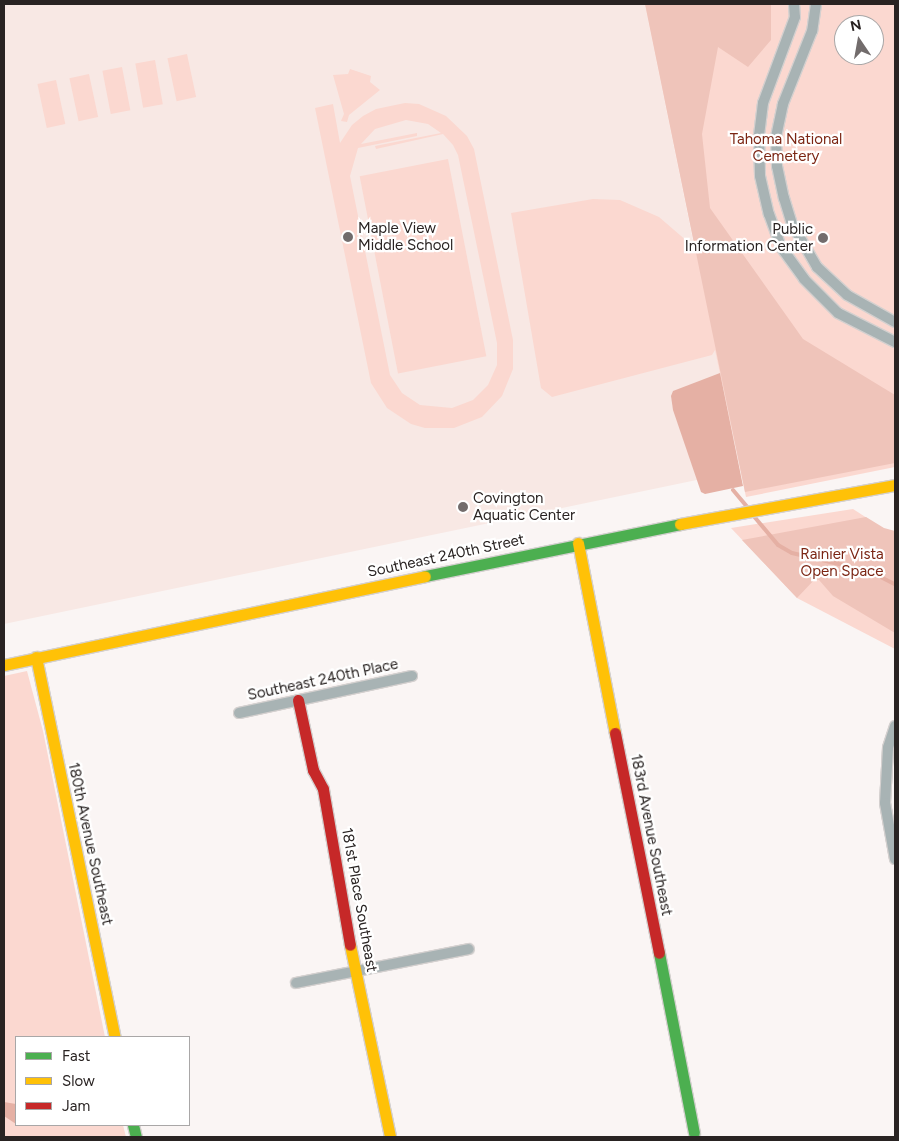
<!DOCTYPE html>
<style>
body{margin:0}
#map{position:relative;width:899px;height:1141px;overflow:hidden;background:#faf5f4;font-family:Figtree,sans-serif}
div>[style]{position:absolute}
.built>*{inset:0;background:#f8e8e4}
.green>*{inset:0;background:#fbd8d0;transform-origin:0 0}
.forest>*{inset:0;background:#efc4ba}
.water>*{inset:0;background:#e5b0a4}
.stream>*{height:4px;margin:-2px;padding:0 2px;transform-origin:2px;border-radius:2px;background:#e5b0a4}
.roads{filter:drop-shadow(1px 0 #d4d0cf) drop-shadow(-1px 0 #d4d0cf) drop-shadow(0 1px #d4d0cf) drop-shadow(0 -1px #d4d0cf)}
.street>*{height:10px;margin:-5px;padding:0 5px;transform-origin:5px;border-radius:5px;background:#a8b3b4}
.fast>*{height:11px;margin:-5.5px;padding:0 5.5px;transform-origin:5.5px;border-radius:5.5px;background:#4caf50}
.slow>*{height:11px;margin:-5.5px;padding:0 5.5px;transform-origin:5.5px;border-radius:5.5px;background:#ffc107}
.jam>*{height:11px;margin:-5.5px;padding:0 5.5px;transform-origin:5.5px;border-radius:5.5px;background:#c62828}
.dots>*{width:14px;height:14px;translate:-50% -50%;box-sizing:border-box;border:2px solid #fff;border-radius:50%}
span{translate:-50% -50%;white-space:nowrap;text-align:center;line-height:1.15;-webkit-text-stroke:4.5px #fff;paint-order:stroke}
.park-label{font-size:15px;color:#7b2513}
.poi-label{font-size:15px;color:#292322}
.left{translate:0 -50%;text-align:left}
.right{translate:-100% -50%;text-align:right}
.street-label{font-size:15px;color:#292322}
.frame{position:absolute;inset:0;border:5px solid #292322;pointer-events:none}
.legend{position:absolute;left:15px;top:1036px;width:175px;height:90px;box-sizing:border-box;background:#fff;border:1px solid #a9a7a7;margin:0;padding:6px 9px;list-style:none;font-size:15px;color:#292322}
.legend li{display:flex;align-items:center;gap:10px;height:25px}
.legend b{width:25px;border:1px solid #a9a7a7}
.north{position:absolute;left:834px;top:15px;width:50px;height:50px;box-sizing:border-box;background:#fff;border:1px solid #a9a7a7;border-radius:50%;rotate:348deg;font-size:14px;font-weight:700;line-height:20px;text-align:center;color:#292322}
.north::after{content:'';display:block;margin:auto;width:18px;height:22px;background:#726c6c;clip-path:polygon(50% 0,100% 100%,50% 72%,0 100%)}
</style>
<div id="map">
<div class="built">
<div style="clip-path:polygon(4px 4px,645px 4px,740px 471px,4px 624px)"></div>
</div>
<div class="green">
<div style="clip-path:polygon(evenodd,645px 4px,895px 4px,895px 467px,746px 497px,715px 350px,712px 355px,552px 397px,541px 388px,511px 213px,593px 199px,620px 200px,659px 217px,695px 248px,645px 4px,844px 25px,874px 25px,874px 55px,844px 55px,844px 25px)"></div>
<div style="left:187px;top:54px;width:44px;height:20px;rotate:78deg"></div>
<div style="left:155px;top:60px;width:45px;height:20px;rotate:80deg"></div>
<div style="left:122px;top:67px;width:44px;height:20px;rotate:79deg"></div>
<div style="clip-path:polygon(350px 69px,371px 76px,370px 82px,380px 90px,349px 115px,347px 122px,341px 121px,344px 114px,333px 75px,348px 74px)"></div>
<div style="left:89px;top:74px;width:44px;height:20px;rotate:78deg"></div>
<div style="left:56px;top:80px;width:45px;height:19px;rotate:78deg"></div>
<div style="clip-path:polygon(evenodd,405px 103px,419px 104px,446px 116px,467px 136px,474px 149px,513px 340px,513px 369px,502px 396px,482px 417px,454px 428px,425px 428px,411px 424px,387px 408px,371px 383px,315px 108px,333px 104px,340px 143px,352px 125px,363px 116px,376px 109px,405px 103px,406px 120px,428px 124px,441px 133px,375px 146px,376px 149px,443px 134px,453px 145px,458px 155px,497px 343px,497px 365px,488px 385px,473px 400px,452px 408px,420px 405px,402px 393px,390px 375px,350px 176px,358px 148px,417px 136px,417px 133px,361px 144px,375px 129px,406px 120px)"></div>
<div style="left:448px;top:159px;width:201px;height:90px;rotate:79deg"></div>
<div style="clip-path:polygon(853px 509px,895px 536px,895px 649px,797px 598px,731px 528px)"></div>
<div style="clip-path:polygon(27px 671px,43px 731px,105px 1037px,16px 1037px,16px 1125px,123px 1125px,126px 1137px,4px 1137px,4px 676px)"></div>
</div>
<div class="forest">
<div style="clip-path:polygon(645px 4px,771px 4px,771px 40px,748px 67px,718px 47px,702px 134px,710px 208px,803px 339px,895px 395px,895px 463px,745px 492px)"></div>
<div style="clip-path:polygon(866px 517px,884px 528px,895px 531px,895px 633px,833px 596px,819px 580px,815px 579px,797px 598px,742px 540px)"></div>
</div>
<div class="water">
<div style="clip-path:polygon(720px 373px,743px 486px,705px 494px,701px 492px,673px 410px,671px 396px,673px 391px)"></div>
<div style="clip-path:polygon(4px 1102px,16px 1104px,16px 1124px,4px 1116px)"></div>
</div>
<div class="stream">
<div style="left:733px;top:490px;width:23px;rotate:50deg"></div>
<div style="left:752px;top:514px;width:40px;rotate:50deg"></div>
<div style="left:778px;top:545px;width:16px;rotate:30deg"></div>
<div style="left:792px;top:553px;width:79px;rotate:13.2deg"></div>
<div style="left:869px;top:571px;width:29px;rotate:27deg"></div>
</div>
<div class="roads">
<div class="street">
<div style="left:794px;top:4px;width:13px;rotate:86deg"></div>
<div style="left:795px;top:17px;width:92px;rotate:110.4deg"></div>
<div style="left:763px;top:103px;width:32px;rotate:97deg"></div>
<div style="left:759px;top:135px;width:41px;rotate:88.6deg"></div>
<div style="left:760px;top:176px;width:39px;rotate:77deg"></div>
<div style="left:769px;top:214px;width:35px;rotate:70deg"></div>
<div style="left:781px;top:247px;width:39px;rotate:54deg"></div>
<div style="left:804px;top:279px;width:48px;rotate:45deg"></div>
<div style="left:838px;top:313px;width:64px;rotate:27deg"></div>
<div style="left:816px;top:4px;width:27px;rotate:98deg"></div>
<div style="left:812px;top:31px;width:79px;rotate:111.7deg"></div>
<div style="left:783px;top:104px;width:34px;rotate:102deg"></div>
<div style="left:776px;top:137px;width:29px;rotate:88deg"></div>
<div style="left:777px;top:166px;width:33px;rotate:78deg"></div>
<div style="left:784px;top:198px;width:27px;rotate:73deg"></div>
<div style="left:792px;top:224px;width:50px;rotate:59.8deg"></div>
<div style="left:817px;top:267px;width:41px;rotate:43deg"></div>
<div style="left:847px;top:295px;width:55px;rotate:29.4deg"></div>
<div style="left:239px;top:713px;width:177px;rotate:-12.1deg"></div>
<div style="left:895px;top:726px;width:23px;rotate:108deg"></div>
<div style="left:888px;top:748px;width:55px;rotate:93.1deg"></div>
<div style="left:885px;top:803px;width:57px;rotate:79.9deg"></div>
<div style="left:296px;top:983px;width:176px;rotate:-11.1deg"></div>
</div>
<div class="fast">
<div style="left:425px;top:576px;width:260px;rotate:-11.5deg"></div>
<div style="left:659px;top:953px;width:183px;rotate:79deg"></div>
<div style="left:133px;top:1125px;width:12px;rotate:76deg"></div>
</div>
<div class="slow">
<div style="left:680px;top:524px;width:219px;rotate:-10.3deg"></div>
<div style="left:578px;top:543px;width:194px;rotate:79deg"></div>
<div style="left:36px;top:657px;width:388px;rotate:78.3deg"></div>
<div style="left:4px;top:665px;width:430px;rotate:-11.9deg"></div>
<div style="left:350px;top:945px;width:196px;rotate:78.2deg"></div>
</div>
<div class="jam">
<div style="left:298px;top:700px;width:72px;rotate:77.9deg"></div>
<div style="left:313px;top:770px;width:21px;rotate:62deg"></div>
<div style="left:323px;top:789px;width:158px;rotate:80.2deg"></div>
<div style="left:615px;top:733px;width:224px;rotate:78.7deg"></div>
</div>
</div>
<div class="dots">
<div style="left:348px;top:237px;background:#726c6c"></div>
<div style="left:823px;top:238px;background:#726c6c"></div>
<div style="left:463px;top:507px;background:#726c6c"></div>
</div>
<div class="park-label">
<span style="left:786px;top:148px">Tahoma National<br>Cemetery</span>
<span style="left:842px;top:563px">Rainier Vista<br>Open Space</span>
</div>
<div class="poi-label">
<span class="left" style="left:358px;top:237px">Maple View<br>Middle School</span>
<span class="right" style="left:813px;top:238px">Public<br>Information Center</span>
<span class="left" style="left:473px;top:507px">Covington<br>Aquatic Center</span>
</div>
<div class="street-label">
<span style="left:446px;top:556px;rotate:-12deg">Southeast 240th Street</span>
<span style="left:323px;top:680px;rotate:-12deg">Southeast 240th Place</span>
<span style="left:651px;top:835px;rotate:79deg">183rd Avenue Southeast</span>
<span style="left:90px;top:844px;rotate:78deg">180th Avenue Southeast</span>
<span style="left:359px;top:900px;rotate:80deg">181st Place Southeast</span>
</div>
<div class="frame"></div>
<ul class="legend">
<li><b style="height:6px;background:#4caf50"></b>Fast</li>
<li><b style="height:6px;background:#ffc107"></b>Slow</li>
<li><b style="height:6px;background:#c62828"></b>Jam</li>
</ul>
<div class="north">N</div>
</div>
